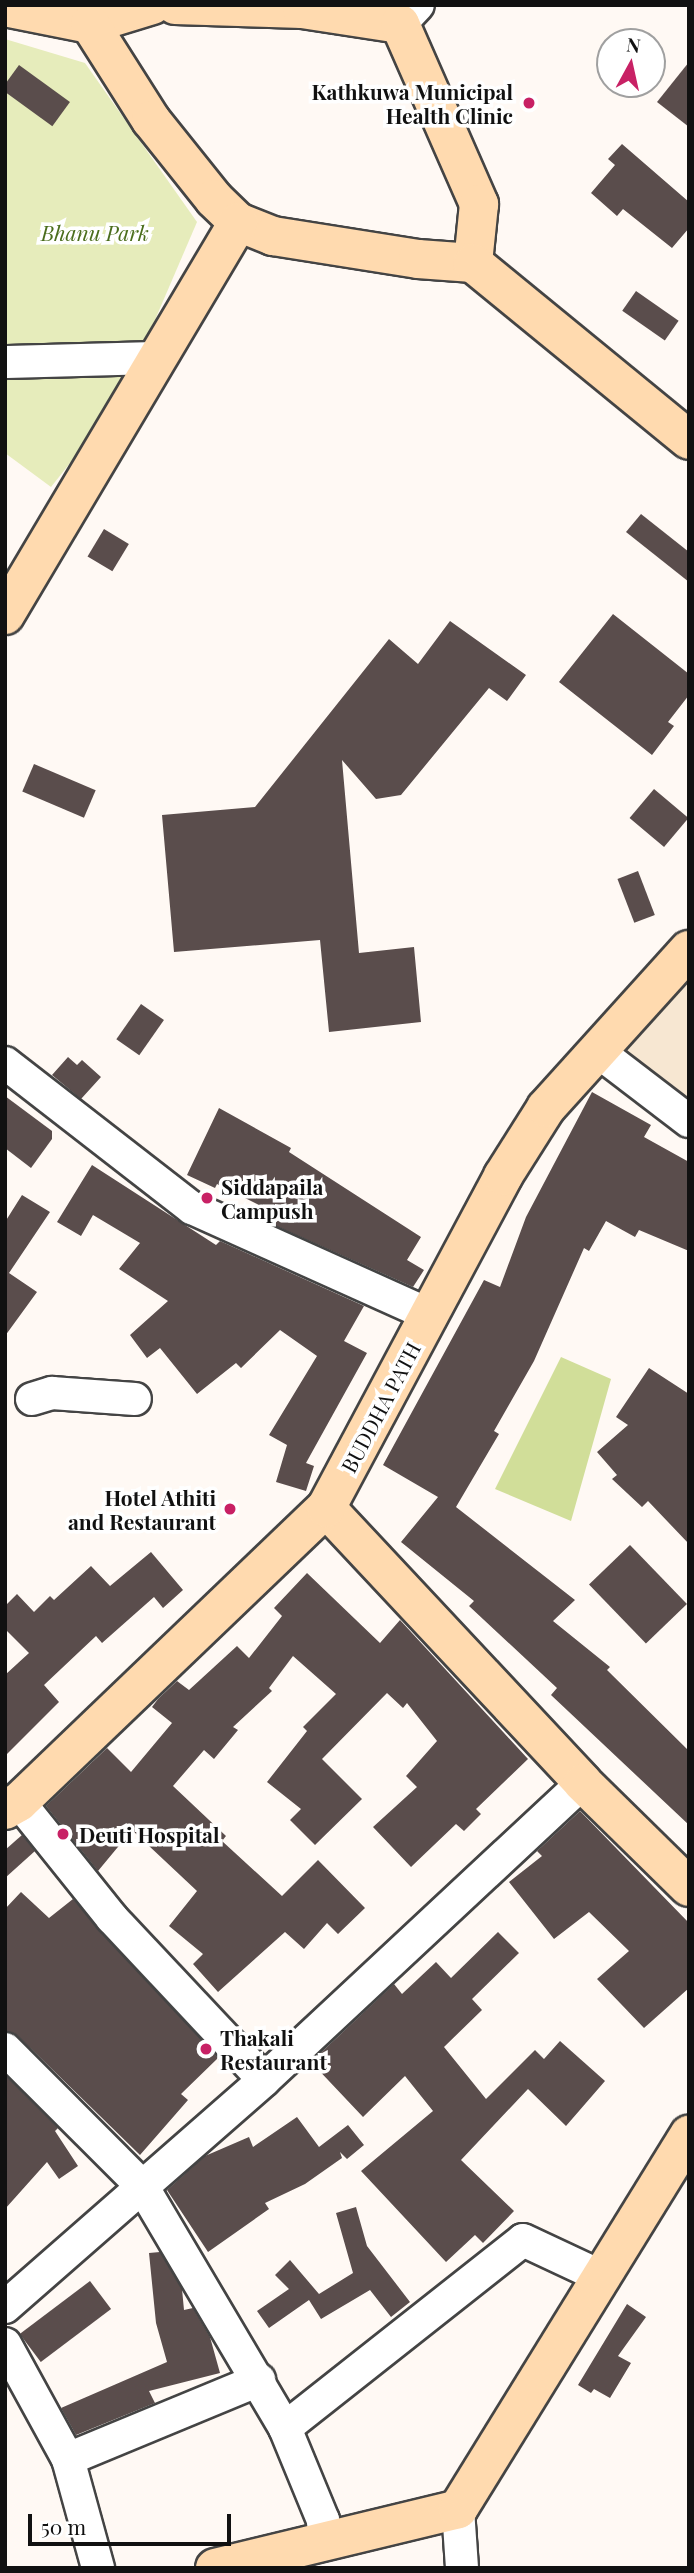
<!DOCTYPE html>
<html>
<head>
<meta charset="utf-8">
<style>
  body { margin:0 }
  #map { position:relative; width:694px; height:2573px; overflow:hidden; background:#fff9f4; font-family:"Playfair Display",serif }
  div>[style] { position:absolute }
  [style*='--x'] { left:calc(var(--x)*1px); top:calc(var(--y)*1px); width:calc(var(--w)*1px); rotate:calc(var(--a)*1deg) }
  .farmland>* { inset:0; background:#f7e7d2 }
  .green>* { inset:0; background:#e6ecbb }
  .forest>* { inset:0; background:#d1de99 }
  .building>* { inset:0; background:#5a4d4c; transform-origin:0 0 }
  .roads { filter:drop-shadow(2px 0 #444) drop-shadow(-2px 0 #444) drop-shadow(0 2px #444) drop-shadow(0 -2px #444) }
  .street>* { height:32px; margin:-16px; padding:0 16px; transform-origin:16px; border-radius:16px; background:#fff }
  .secondary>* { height:38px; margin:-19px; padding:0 19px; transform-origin:19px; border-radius:19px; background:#ffdaaf }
  .dots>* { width:19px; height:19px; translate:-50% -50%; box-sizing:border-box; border:4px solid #fff; border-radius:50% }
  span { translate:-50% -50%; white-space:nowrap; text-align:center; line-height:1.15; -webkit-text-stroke:7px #fff; paint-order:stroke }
  .poi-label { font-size:21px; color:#111; font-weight:700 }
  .right { translate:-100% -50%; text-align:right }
  .left { translate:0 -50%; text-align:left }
  .park-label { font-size:21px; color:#4a6d1c; font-style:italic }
  .street-label { font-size:21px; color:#111 }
  .frame { position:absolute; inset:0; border:7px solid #111; pointer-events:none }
  .north { position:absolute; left:596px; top:28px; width:70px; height:70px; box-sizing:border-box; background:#fff; border:2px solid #a0a0a0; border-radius:50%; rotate:8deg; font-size:19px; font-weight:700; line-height:28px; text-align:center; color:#111 }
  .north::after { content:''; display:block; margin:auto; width:24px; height:32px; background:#c82165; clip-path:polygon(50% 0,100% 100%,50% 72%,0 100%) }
  .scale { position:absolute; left:28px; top:2514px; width:203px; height:32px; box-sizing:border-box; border:4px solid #111; border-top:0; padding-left:9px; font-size:21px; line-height:24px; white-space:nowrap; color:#111; -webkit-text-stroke:5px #fff; paint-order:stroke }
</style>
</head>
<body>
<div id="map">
  <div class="farmland">
    <i style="clip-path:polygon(689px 974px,689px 1111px,614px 1053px)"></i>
  </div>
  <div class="green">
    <i style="clip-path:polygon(5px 39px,85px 63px,197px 222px,121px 399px,51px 487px,5px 453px)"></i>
  </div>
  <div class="forest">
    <i style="clip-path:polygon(561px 1357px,611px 1379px,571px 1521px,495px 1489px)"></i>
  </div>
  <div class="building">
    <i style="clip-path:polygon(689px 62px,689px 127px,657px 102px)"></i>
    <i style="left:19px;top:65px;width:63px;height:30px;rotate:36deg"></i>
    <i style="clip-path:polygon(622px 144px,689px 202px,689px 228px,672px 248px,623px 209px,617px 216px,591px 193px,615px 165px,608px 159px)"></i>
    <i style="left:636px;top:291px;width:52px;height:24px;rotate:35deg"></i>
    <i style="clip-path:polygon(641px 514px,689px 552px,689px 582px,626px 532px)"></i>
    <i style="left:104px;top:529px;width:29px;height:32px;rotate:31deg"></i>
    <i style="clip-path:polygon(613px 614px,689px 674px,689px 695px,668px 722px,674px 726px,652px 755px,559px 682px)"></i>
    <i style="clip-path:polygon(450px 621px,526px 675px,507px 701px,489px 688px,401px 795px,376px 799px,342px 760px,359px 953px,414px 947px,421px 1022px,329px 1032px,320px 940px,174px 952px,162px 815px,255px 807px,389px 639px,418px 664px)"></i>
    <i style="left:34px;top:764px;width:67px;height:30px;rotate:23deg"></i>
    <i style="left:654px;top:789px;width:45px;height:38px;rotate:40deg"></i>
    <i style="left:638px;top:871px;width:47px;height:22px;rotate:69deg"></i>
    <i style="left:141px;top:1004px;width:28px;height:43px;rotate:35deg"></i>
    <i style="clip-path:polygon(68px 1057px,77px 1065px,82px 1060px,101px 1077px,81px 1099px,52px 1075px)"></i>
    <i style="clip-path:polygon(592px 1092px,651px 1125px,644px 1137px,689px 1162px,689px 1251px,639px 1230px,635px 1237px,606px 1221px,589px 1251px,584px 1248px,534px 1361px,494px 1431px,499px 1434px,456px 1507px,575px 1600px,553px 1621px,610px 1667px,607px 1670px,689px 1751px,689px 1825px,551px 1695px,557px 1688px,469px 1606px,474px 1601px,401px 1542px,438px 1497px,383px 1465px,484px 1280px,500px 1287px,526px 1217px)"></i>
    <i style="clip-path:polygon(5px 1096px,52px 1131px,52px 1139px,31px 1168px,5px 1148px)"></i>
    <i style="clip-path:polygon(219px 1108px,291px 1148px,289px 1152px,421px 1237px,407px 1260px,424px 1270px,413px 1287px,274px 1225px,281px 1216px,217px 1184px,215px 1188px,187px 1175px)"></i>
    <i style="clip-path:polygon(92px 1165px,216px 1245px,220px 1241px,364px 1306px,344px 1341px,367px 1353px,306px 1463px,314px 1466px,306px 1491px,276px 1482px,287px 1445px,269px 1435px,317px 1356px,280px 1330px,241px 1368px,236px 1363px,197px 1394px,160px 1348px,147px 1358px,130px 1335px,168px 1301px,119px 1269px,140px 1243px,93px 1215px,81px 1236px,57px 1222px)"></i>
    <i style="clip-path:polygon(22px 1195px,50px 1212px,9px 1273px,37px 1292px,5px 1336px,5px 1222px)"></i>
    <i style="clip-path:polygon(649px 1368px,689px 1394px,689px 1544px,648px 1501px,642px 1507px,612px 1479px,617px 1475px,597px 1452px,628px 1425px,616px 1417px)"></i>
    <i style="left:630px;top:1545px;width:82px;height:57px;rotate:46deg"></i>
    <i style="clip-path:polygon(151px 1552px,183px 1590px,163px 1608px,154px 1597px,102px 1643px,96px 1636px,44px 1685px,59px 1702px,5px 1756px,5px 1675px,29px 1653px,5px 1629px,5px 1606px,17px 1594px,34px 1612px,50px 1596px,54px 1600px,91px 1566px,110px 1586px)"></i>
    <i style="clip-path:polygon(307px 1573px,380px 1643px,400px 1620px,528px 1759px,476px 1809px,481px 1814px,464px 1831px,456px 1824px,411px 1867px,373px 1827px,417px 1787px,406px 1776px,437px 1741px,407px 1703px,403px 1708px,387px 1693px,322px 1759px,362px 1799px,315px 1845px,290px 1820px,301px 1809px,267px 1782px,307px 1731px,303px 1727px,336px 1694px,293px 1656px,269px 1688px,272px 1691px,233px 1727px,238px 1730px,214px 1759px,204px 1750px,173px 1786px,226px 1836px,222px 1841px,282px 1896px,318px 1860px,365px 1908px,338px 1934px,327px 1923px,304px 1949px,285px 1932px,218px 1992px,193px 1964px,203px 1954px,169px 1926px,197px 1891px,132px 1830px,98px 1871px,46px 1806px,107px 1748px,131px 1772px,172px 1723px,152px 1707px,158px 1699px,177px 1681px,189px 1690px,237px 1646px,249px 1658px,282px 1616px,274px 1608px)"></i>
    <i style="clip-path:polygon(580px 1811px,689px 1923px,689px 1988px,644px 2028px,597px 1979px,629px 1951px,589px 1912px,554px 1939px,509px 1882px,542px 1856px,537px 1851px)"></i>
    <i style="clip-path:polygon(22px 1835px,35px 1851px,5px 1878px,5px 1850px)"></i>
    <i style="clip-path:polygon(21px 1892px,49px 1918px,73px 1899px,218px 2058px,181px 2094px,188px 2100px,140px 2155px,18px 2036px,5px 2031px,5px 1909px)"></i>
    <i style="clip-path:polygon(498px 1932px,519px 1953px,472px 1999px,482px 2010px,444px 2047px,486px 2099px,535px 2050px,544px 2059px,560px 2041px,605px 2081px,566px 2126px,528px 2089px,461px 2160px,514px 2211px,483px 2243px,475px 2235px,446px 2262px,361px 2171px,433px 2111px,405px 2076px,363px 2117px,311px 2062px,394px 1984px,402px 1994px,436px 1962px,451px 1978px)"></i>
    <i style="clip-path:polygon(5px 2075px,58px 2128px,55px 2131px,78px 2166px,59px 2179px,47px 2162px,5px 2209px)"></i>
    <i style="clip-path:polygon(297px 2117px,319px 2147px,348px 2125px,364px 2145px,347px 2159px,340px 2152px,342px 2158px,305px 2184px,265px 2203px,269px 2209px,208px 2252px,167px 2190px,205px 2156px,249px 2137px,253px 2147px)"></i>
    <i style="clip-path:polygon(356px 2207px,367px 2246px,410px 2302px,391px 2317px,370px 2290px,321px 2319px,309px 2300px,269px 2328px,257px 2311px,289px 2289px,275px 2275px,290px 2260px,319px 2294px,353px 2273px,336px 2213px)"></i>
    <i style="clip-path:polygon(160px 2252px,182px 2289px,184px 2310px,193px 2308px,210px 2337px,220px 2373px,149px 2391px,155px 2403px,76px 2435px,61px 2408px,167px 2362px,156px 2323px,149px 2253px)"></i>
    <i style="left:90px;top:2281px;width:35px;height:88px;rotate:53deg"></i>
    <i style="clip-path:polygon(627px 2304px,646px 2317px,618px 2356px,631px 2363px,610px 2398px,594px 2389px,591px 2393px,578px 2385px)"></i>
  </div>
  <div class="roads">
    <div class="street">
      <i style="--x:400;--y:24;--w:26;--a:-47"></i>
      <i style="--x:5;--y:362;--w:152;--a:-1.5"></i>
      <i style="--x:596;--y:1050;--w:117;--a:37.4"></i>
      <i style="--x:5;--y:1063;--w:237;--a:37.8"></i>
      <i style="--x:192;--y:1208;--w:261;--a:24.2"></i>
      <i style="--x:32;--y:1399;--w:21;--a:-17"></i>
      <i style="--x:52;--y:1393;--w:83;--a:4.1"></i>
      <i style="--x:19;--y:1802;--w:149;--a:51.3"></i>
      <i style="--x:112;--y:1918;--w:222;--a:46.8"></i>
      <i style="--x:5;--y:2049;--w:194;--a:45"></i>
      <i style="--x:142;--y:2186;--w:281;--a:59.4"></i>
      <i style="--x:285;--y:2428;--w:100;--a:67.6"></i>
      <i style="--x:323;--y:2520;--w:22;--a:87"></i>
      <i style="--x:5;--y:2307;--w:344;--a:-41.2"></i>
      <i style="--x:264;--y:2080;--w:436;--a:-43"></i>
      <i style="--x:5;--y:2344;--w:131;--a:61.3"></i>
      <i style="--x:68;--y:2459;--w:113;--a:74.6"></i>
      <i style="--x:285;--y:2428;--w:303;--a:-38.3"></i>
      <i style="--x:523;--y:2240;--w:89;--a:25.1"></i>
      <i style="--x:68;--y:2459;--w:207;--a:-22.5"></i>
      <i style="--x:458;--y:2509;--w:59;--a:86.1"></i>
    </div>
    <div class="secondary">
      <i style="--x:175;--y:5;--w:127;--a:1.8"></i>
      <i style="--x:302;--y:9;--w:99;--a:8.7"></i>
      <i style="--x:400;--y:24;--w:197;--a:66.3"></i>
      <i style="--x:479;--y:204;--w:59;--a:95.8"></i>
      <i style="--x:5;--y:7;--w:87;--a:11.3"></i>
      <i style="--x:90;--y:24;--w:65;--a:-17"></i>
      <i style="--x:90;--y:24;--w:114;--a:57.6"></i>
      <i style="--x:151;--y:120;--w:101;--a:51.4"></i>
      <i style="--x:214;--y:199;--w:33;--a:44"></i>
      <i style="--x:238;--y:222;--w:38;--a:22"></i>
      <i style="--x:273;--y:236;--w:147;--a:9"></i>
      <i style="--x:418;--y:259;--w:55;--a:4.2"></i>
      <i style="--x:473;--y:263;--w:279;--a:39.3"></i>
      <i style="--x:5;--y:615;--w:457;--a:-59.3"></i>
      <i style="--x:326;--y:1508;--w:376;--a:46.9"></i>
      <i style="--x:583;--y:1783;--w:148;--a:44.5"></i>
      <i style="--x:5;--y:1810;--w:16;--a:-30"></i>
      <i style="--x:19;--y:1802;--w:425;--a:-43.8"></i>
      <i style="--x:326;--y:1508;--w:376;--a:-61.9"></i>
      <i style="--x:503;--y:1176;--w:80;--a:-57.7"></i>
      <i style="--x:546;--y:1108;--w:213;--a:-47.9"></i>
      <i style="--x:215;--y:2568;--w:250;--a:-13.6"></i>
      <i style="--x:458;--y:2509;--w:440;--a:-58.3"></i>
    </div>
  </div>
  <div class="dots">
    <i style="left:529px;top:103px;background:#c82165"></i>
    <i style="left:207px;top:1198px;background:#c82165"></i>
    <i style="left:230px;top:1509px;background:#c82165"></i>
    <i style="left:63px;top:1834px;background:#c82165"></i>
    <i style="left:206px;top:2049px;background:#c82165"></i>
  </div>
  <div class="poi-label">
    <span class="right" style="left:513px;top:103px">Kathkuwa Municipal<br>Health Clinic</span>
    <span class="left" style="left:221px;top:1198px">Siddapaila<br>Campush</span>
    <span class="right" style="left:216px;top:1509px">Hotel Athiti<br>and Restaurant</span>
    <span class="left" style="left:79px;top:1834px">Deuti Hospital</span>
    <span class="left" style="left:220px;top:2049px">Thakali<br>Restaurant</span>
  </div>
  <div class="park-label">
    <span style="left:95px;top:232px">Bhanu Park</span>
  </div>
  <div class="street-label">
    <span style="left:380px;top:1407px;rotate:-62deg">BUDDHA PATH</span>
  </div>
  <div class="frame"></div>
  <div class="north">N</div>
  <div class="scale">50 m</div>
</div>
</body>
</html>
